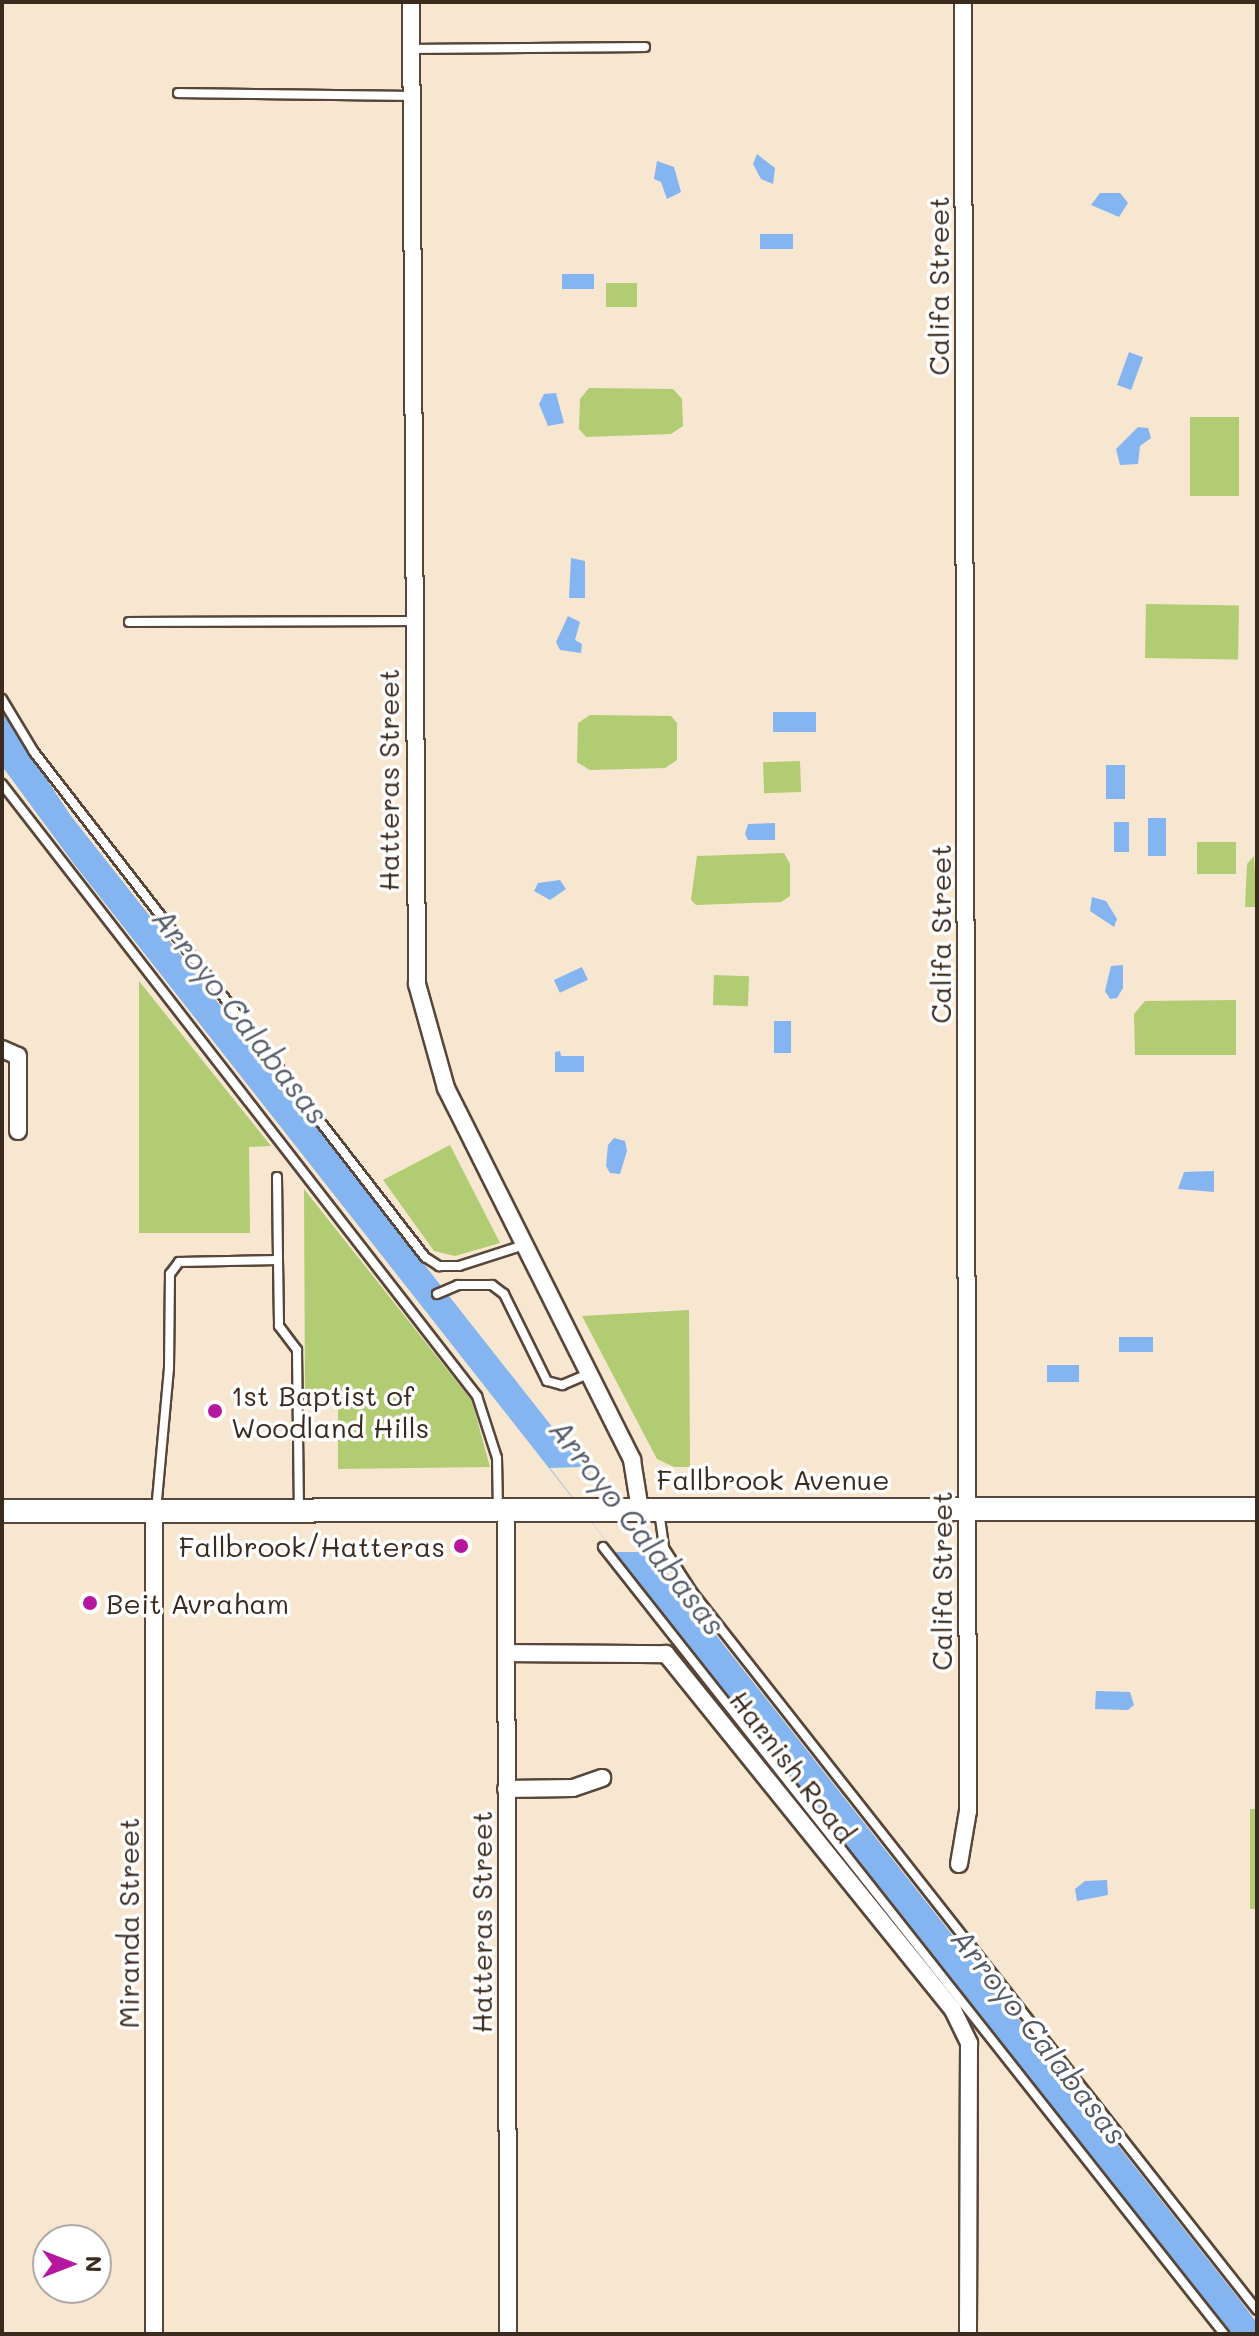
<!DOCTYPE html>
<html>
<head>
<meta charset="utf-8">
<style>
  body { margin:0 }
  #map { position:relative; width:1259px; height:2336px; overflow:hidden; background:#f7e6d0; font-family:Mali,sans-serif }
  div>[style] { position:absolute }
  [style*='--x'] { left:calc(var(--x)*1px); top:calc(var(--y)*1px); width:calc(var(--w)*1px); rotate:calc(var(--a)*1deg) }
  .green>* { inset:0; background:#b1cc72; transform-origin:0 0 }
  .water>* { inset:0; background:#84b5f0; transform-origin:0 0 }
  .pier>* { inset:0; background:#f7e6d0 }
  .roads { filter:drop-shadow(2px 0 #574639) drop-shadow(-2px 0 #574639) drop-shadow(0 2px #574639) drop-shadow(0 -2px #574639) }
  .lane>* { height:8px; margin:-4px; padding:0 4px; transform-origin:4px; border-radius:4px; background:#fff }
  .street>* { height:16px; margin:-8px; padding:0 8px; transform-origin:8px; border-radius:8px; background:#fff }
  .secondary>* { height:22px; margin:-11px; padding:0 11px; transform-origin:11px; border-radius:11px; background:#fff }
  .dots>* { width:22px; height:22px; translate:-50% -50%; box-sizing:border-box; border:4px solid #fff; border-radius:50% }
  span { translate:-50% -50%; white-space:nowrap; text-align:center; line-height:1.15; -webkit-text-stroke:7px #fff; paint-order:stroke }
  .street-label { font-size:28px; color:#3b2a1e }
  .poi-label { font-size:28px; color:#3b2a1e }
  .left { translate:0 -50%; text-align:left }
  .right { translate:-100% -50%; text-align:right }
  .water-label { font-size:30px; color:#555b68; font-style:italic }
  .frame { position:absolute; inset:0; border:4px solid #3b2a1e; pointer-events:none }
  .north { position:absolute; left:32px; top:2224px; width:80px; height:80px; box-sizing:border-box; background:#fff; border:2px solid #b1aaa5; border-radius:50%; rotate:90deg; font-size:22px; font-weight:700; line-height:32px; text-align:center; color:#3b2a1e }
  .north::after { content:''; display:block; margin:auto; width:28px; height:36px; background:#b5179e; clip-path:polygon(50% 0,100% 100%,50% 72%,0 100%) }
</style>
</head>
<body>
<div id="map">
  <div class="green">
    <i style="left:637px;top:283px;width:24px;height:31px;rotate:90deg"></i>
    <i style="clip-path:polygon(589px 388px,673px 389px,682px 399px,683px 426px,671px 434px,586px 437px,579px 429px,580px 399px)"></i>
    <i style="left:1190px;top:417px;width:49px;height:79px"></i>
    <i style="left:1146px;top:604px;width:93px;height:54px;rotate:1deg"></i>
    <i style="clip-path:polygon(590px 715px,671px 716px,677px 723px,677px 760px,665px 768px,590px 770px,577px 762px,578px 723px)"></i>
    <i style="left:800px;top:761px;width:31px;height:37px;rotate:88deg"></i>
    <i style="left:1236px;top:842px;width:32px;height:39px;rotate:90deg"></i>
    <i style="clip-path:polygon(784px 853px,790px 864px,790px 896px,781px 902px,696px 905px,691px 900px,697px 856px)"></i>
    <i style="clip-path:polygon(1254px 856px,1257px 907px,1245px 907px,1247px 864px)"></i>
    <i style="left:714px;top:975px;width:35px;height:30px;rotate:2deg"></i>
    <i style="clip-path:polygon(139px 981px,271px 1146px,249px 1147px,250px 1233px,139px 1233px)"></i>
    <i style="clip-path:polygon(1236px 1000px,1236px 1055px,1135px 1055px,1134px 1014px,1145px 1001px)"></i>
    <i style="clip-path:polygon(450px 1145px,500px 1243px,455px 1256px,434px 1251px,383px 1180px)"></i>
    <i style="clip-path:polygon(304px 1189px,472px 1401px,490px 1467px,338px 1469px,338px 1390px,305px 1390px)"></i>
    <i style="clip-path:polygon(689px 1310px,690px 1467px,674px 1467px,657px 1459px,582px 1316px)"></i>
    <i style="left:1250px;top:1809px;width:7px;height:100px"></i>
  </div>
  <div class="water">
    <i style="clip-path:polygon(757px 154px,775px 168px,773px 184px,761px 179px,753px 164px)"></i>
    <i style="clip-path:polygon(657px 161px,674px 167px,681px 192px,667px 199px,661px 182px,654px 179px)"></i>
    <i style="clip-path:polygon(1100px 193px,1120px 193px,1128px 203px,1119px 217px,1091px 205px)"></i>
    <i style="left:793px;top:234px;width:15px;height:33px;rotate:90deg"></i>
    <i style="left:594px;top:274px;width:15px;height:32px;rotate:90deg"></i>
    <i style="left:1129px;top:352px;width:15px;height:35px;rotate:20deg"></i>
    <i style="clip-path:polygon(556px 393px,564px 423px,548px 426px,539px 404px,544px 394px)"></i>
    <i style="clip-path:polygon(1138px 427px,1148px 428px,1151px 438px,1140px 446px,1138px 464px,1120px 465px,1116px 449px)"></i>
    <i style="clip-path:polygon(571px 558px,585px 561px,585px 598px,569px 598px)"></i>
    <i style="clip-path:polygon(568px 616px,580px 622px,575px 640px,582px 644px,581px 653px,560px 650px,556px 642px)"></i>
    <i style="clip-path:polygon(2px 712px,71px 816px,1239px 2299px,1257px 2323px,1257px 2334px,1230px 2334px,74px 864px,2px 766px)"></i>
    <i style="left:816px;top:712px;width:20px;height:43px;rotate:90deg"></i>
    <i style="left:1106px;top:765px;width:19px;height:34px"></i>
    <i style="left:1148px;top:818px;width:18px;height:38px"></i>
    <i style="left:1114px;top:822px;width:15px;height:30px"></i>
    <i style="clip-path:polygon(775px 823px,775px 840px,748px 840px,745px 834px,748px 824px)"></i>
    <i style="clip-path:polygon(560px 880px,566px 889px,550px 900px,534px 891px,538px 883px)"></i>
    <i style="clip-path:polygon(1092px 897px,1106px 901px,1117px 919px,1114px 927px,1090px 911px)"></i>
    <i style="clip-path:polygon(1123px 965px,1123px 988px,1117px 998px,1110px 999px,1105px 991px,1111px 966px)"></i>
    <i style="left:582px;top:967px;width:14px;height:31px;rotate:65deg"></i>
    <i style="left:774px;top:1021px;width:17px;height:32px"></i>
    <i style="clip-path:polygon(560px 1051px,561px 1056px,584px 1056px,584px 1072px,555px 1072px,555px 1052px)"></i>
    <i style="clip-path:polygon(614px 1138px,625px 1141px,627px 1151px,620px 1174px,610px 1173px,606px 1166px,608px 1145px)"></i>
    <i style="clip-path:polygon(1214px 1171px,1214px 1192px,1178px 1189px,1184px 1172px)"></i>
    <i style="left:1153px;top:1337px;width:15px;height:34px;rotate:90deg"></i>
    <i style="left:1047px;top:1365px;width:32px;height:17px"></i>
    <i style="clip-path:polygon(1096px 1691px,1130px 1692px,1134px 1705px,1128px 1710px,1095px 1709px)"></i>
    <i style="clip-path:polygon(1107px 1880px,1108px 1895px,1077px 1901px,1075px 1889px,1085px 1881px)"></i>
  </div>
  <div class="pier">
    <i style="clip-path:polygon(581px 1467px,650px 1552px,615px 1552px,550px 1468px)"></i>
  </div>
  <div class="roads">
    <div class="lane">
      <i style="--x:412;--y:49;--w:233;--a:-0.5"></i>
      <i style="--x:178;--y:93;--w:233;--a:0.7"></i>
      <i style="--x:129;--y:622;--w:285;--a:-0.2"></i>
      <i style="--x:2;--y:699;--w:62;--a:58.9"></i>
      <i style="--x:34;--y:752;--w:639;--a:52.25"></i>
      <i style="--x:425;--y:1257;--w:17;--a:33"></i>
      <i style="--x:439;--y:1266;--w:20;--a:0"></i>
      <i style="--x:459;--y:1266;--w:68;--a:-17.9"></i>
      <i style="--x:2;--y:784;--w:775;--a:52.18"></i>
      <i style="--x:477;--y:1396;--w:65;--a:72.1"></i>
      <i style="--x:497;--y:1458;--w:52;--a:88.9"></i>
      <i style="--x:277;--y:1177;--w:83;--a:89.3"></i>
      <i style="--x:437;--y:1294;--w:23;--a:-23"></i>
      <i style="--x:458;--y:1285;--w:34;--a:0"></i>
      <i style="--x:492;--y:1285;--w:15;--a:37"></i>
      <i style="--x:504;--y:1294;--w:97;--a:63.7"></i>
      <i style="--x:547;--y:1381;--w:16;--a:15"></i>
      <i style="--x:562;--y:1385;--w:28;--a:-23"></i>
      <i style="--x:156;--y:1511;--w:144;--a:-84.8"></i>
      <i style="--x:169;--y:1368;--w:94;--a:-89.4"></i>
      <i style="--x:170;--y:1274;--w:15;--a:-53"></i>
      <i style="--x:179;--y:1262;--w:99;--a:-1.2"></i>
      <i style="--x:278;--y:1260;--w:66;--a:89.1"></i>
      <i style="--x:279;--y:1326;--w:30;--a:53"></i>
      <i style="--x:297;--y:1350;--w:158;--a:89.3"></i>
      <i style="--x:659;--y:1511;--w:37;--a:82"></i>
      <i style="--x:664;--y:1548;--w:54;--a:57.2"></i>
      <i style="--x:693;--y:1593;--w:912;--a:51.81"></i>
      <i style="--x:603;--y:1547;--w:1003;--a:51.72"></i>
    </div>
    <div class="street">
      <i style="--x:411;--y:2;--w:982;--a:89.65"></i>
      <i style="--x:417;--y:984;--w:108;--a:74.4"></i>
      <i style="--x:446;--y:1088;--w:416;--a:63.4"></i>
      <i style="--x:632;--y:1460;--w:51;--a:80.9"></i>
      <i style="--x:2;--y:1049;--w:17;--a:24"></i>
      <i style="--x:18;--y:1056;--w:75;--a:90"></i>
      <i style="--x:506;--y:1511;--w:823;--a:89.86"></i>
      <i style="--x:154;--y:1512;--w:822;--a:90"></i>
      <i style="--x:506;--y:1653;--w:160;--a:0.4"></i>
      <i style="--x:666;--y:1654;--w:457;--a:51.1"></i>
      <i style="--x:953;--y:2010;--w:37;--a:64"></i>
      <i style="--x:969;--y:2043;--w:291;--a:90.2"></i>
      <i style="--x:506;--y:1789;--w:67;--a:-0.9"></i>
      <i style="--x:573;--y:1788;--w:31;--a:-19"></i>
      <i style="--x:959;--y:1864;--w:54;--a:-80.4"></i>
      <i style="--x:968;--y:1811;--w:1809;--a:-90.16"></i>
    </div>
    <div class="secondary">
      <i style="--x:2;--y:1511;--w:1255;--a:-0.09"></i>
    </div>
  </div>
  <div class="dots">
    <i style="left:215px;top:1411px;background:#b5179e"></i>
    <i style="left:461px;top:1546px;background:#b5179e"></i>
    <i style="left:90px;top:1603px;background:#b5179e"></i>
  </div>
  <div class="street-label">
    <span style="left:938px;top:286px;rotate:-90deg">Califa Street</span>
    <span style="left:388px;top:780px;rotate:-90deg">Hatteras Street</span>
    <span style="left:940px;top:934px;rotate:-90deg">Califa Street</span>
    <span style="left:773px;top:1479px">Fallbrook Avenue</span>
    <span style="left:941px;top:1581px;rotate:-90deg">Califa Street</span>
    <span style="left:793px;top:1766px;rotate:52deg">Harnish Road</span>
    <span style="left:481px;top:1922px;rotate:-90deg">Hatteras Street</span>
    <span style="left:128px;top:1923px;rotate:-90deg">Miranda Street</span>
  </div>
  <div class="poi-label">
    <span class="left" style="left:231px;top:1411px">1st Baptist of<br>Woodland Hills</span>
    <span class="right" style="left:445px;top:1546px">Fallbrook/Hatteras</span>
    <span class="left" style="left:106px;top:1603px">Beit Avraham</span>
  </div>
  <div class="water-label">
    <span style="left:241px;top:1016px;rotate:52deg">Arroyo Calabasas</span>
    <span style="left:638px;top:1527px;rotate:52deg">Arroyo Calabasas</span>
    <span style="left:1040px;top:2036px;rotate:52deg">Arroyo Calabasas</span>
  </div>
  <div class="frame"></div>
  <div class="north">N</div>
</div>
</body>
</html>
